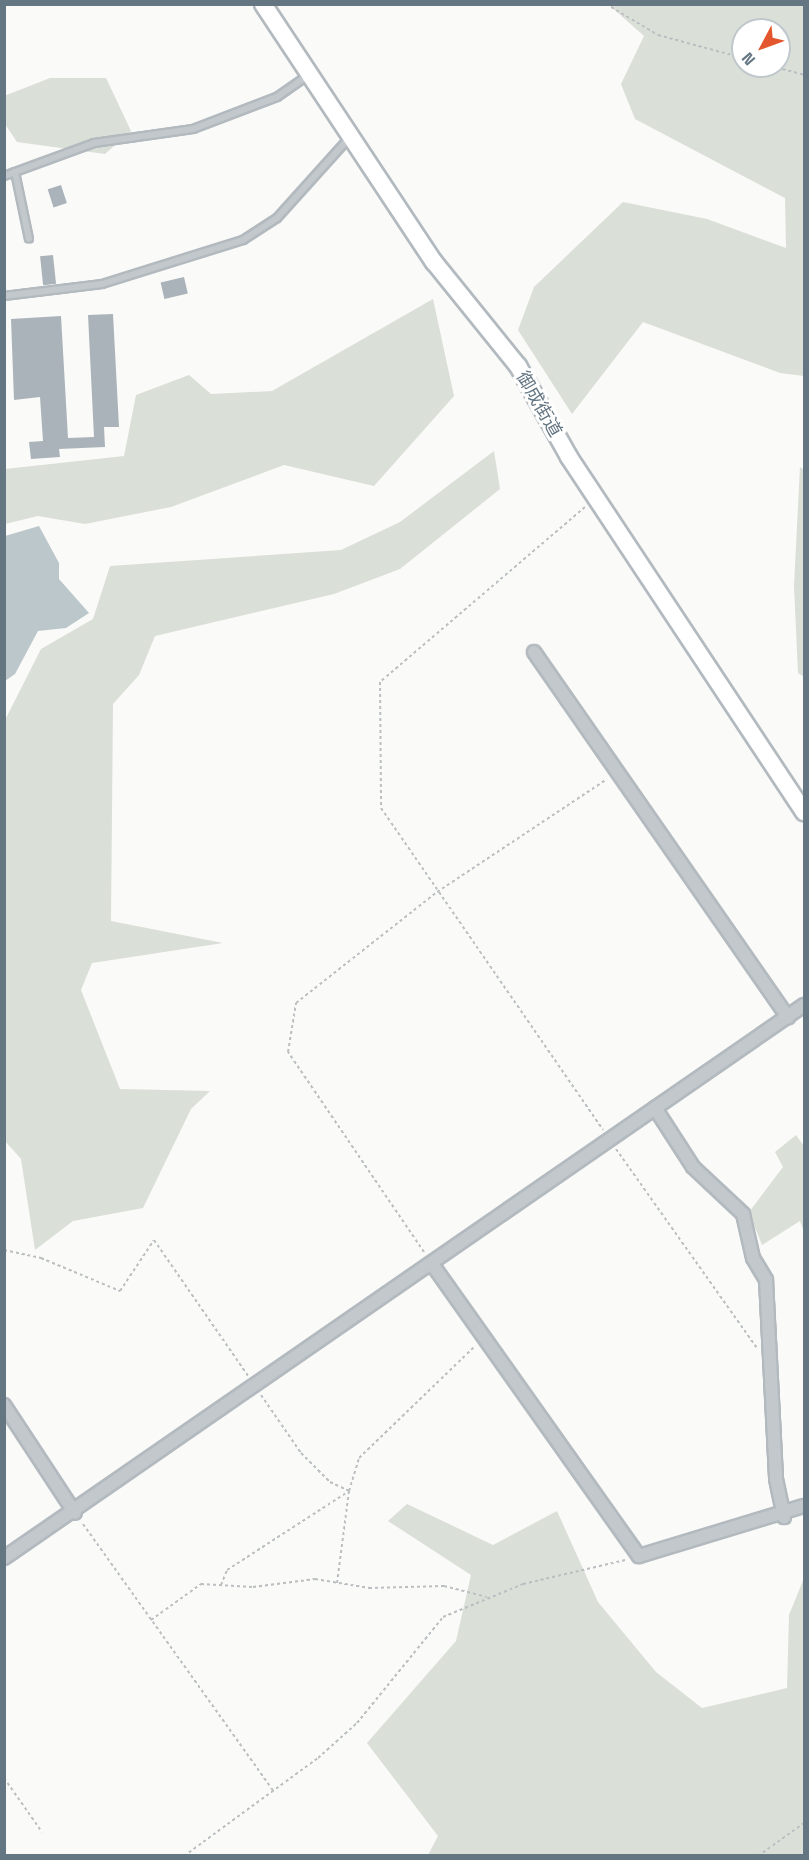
<!DOCTYPE html>
<html>
<head>
<meta charset="utf-8">
<style>
  body { margin:0 }
  #map { position:relative; width:809px; height:1860px; overflow:hidden; background:#fafaf8; font-family:"Space Grotesk","Noto Sans JP",sans-serif }
  div>[style] { position:absolute }
  [style*='--x'] { left:calc(var(--x)*1px); top:calc(var(--y)*1px); width:calc(var(--w)*1px); rotate:calc(var(--a)*1deg) }
  .green>* { inset:0; background:#dadfd7 }
  .water>* { inset:0; background:#bbc7cb }
  .building>* { inset:0; background:#aab3b9; transform-origin:0 0 }
  .path>* { height:2px; margin-top:-1px; transform-origin:0; background:repeating-linear-gradient(90deg,#bbbfc2 0 3px,transparent 0 6px) }
  .roads { filter:drop-shadow(2px 0 #b3babf) drop-shadow(-2px 0 #b3babf) drop-shadow(0 2px #b3babf) drop-shadow(0 -2px #b3babf) }
  .lane>* { height:6px; margin:-3px; padding:0 3px; transform-origin:3px; border-radius:3px; background:#c3c8cc }
  .street>* { height:12px; margin:-6px; padding:0 6px; transform-origin:6px; border-radius:6px; background:#c3c8cc }
  .secondary>* { height:16px; margin:-8px; padding:0 8px; transform-origin:8px; border-radius:8px; background:#fff }
  span { translate:-50% -50%; white-space:nowrap; text-align:center; line-height:1.15; -webkit-text-stroke:6px #fff; paint-order:stroke }
  .street-label { font-size:18px; color:#657683 }
  .frame { position:absolute; inset:0; border:6px solid #657683; pointer-events:none }
  .north { position:absolute; left:731px; top:18px; width:60px; height:60px; box-sizing:border-box; background:#fff; border:2px solid #c1c8cd; border-radius:50%; rotate:229deg; font-size:16px; font-weight:700; line-height:24px; text-align:center; color:#657683 }
  .north::after { content:''; display:block; margin:auto; width:21px; height:27px; background:#e4572e; clip-path:polygon(50% 0,100% 100%,50% 72%,0 100%) }
</style>
</head>
<body>
<div id="map">
  <div class="green">
    <i style="clip-path:polygon(evenodd,609px 5px,804px 5px,804px 376px,780px 373px,643px 322px,572px 414px,518px 330px,534px 287px,623px 202px,707px 219px,786px 248px,785px 198px,635px 119px,621px 84px,644px 36px,609px 5px,743px 30px,779px 30px,779px 66px,743px 66px,743px 30px)"></i>
    <i style="clip-path:polygon(50px 78px,106px 78px,131px 131px,105px 154px,17px 142px,5px 124px,4px 96px)"></i>
    <i style="clip-path:polygon(433px 299px,454px 396px,374px 486px,284px 465px,171px 507px,85px 524px,38px 516px,5px 524px,5px 469px,124px 456px,136px 395px,189px 375px,211px 394px,272px 391px)"></i>
    <i style="clip-path:polygon(494px 451px,500px 489px,400px 569px,334px 594px,155px 636px,139px 675px,113px 704px,111px 921px,223px 943px,92px 963px,81px 990px,120px 1089px,210px 1091px,191px 1109px,143px 1208px,73px 1221px,35px 1250px,21px 1159px,5px 1141px,4px 722px,41px 649px,93px 619px,110px 566px,341px 550px,400px 522px)"></i>
    <i style="clip-path:polygon(800px 467px,804px 470px,804px 677px,798px 673px,794px 586px)"></i>
    <i style="clip-path:polygon(796px 1135px,804px 1146px,804px 1232px,800px 1221px,762px 1245px,749px 1212px,783px 1167px,775px 1152px)"></i>
    <i style="clip-path:polygon(407px 1504px,493px 1545px,557px 1511px,598px 1602px,656px 1672px,702px 1708px,787px 1688px,789px 1615px,804px 1578px,804px 1855px,428px 1855px,438px 1836px,367px 1743px,456px 1641px,471px 1575px,388px 1521px)"></i>
  </div>
  <div class="water">
    <i style="clip-path:polygon(39px 526px,59px 563px,59px 579px,89px 613px,66px 628px,38px 631px,15px 674px,5px 681px,5px 536px)"></i>
  </div>
  <div class="building">
    <i style="left:61px;top:185px;width:19px;height:14px;rotate:72deg"></i>
    <i style="left:53px;top:255px;width:29px;height:13px;rotate:84deg"></i>
    <i style="left:184px;top:277px;width:17px;height:24px;rotate:77deg"></i>
    <i style="clip-path:polygon(113px 314px,119px 427px,104px 427px,105px 447px,59px 449px,60px 457px,31px 459px,29px 442px,43px 441px,40px 397px,14px 400px,11px 319px,61px 316px,68px 438px,94px 437px,88px 315px)"></i>
  </div>
  <div class="path">
    <i style="--x:606;--y:4;--w:61;--a:30.8"></i>
    <i style="--x:658;--y:35;--w:88;--a:15.1"></i>
    <i style="--x:771;--y:66;--w:34;--a:15"></i>
    <i style="--x:585;--y:507;--w:270;--a:139.5"></i>
    <i style="--x:380;--y:682;--w:126;--a:89.5"></i>
    <i style="--x:381;--y:808;--w:391;--a:55.4"></i>
    <i style="--x:616;--y:1149;--w:244;--a:54.7"></i>
    <i style="--x:4;--y:1250;--w:38;--a:12"></i>
    <i style="--x:41;--y:1258;--w:86;--a:22.7"></i>
    <i style="--x:120;--y:1291;--w:61;--a:-56.3"></i>
    <i style="--x:154;--y:1240;--w:165;--a:55.3"></i>
    <i style="--x:424;--y:1252;--w:242;--a:-124.2"></i>
    <i style="--x:288;--y:1052;--w:50;--a:-80.7"></i>
    <i style="--x:296;--y:1003;--w:179;--a:-38.2"></i>
    <i style="--x:437;--y:892;--w:204;--a:-33.6"></i>
    <i style="--x:261;--y:1395;--w:70;--a:55.4"></i>
    <i style="--x:301;--y:1453;--w:41;--a:45"></i>
    <i style="--x:330;--y:1482;--w:21;--a:25"></i>
    <i style="--x:83;--y:1524;--w:327;--a:54.5"></i>
    <i style="--x:337;--y:1583;--w:93;--a:-82.6"></i>
    <i style="--x:349;--y:1491;--w:34;--a:-73"></i>
    <i style="--x:359;--y:1458;--w:161;--a:-44"></i>
    <i style="--x:221;--y:1585;--w:16;--a:-68"></i>
    <i style="--x:227;--y:1570;--w:145;--a:-32.9"></i>
    <i style="--x:151;--y:1620;--w:62;--a:-35.8"></i>
    <i style="--x:201;--y:1584;--w:52;--a:3.3"></i>
    <i style="--x:253;--y:1587;--w:63;--a:-7.4"></i>
    <i style="--x:315;--y:1579;--w:55;--a:9.5"></i>
    <i style="--x:369;--y:1588;--w:75;--a:-1.5"></i>
    <i style="--x:444;--y:1586;--w:44;--a:14.3"></i>
    <i style="--x:4;--y:1778;--w:66;--a:54.9"></i>
    <i style="--x:184;--y:1856;--w:166;--a:-36.2"></i>
    <i style="--x:318;--y:1758;--w:52;--a:-41.9"></i>
    <i style="--x:357;--y:1723;--w:136;--a:-50.9"></i>
    <i style="--x:443;--y:1617;--w:87;--a:-22.4"></i>
    <i style="--x:523;--y:1584;--w:105;--a:-13.2"></i>
    <i style="--x:758;--y:1856;--w:57;--a:-35.7"></i>
  </div>
  <div class="roads">
    <div class="lane">
      <i style="--x:15;--y:172;--w:68;--a:78.2"></i>
      <i style="--x:4;--y:176;--w:96;--a:-20.1"></i>
      <i style="--x:94;--y:143;--w:100;--a:-8"></i>
      <i style="--x:193;--y:129;--w:90;--a:-20.9"></i>
      <i style="--x:277;--y:97;--w:38;--a:-35"></i>
      <i style="--x:4;--y:296;--w:99;--a:-7"></i>
      <i style="--x:102;--y:284;--w:148;--a:-17.3"></i>
      <i style="--x:243;--y:240;--w:40;--a:-32.9"></i>
      <i style="--x:277;--y:218;--w:108;--a:-48"></i>
    </div>
    <div class="street">
      <i style="--x:534;--y:652;--w:445;--a:55.2"></i>
      <i style="--x:655;--y:1108;--w:70;--a:57.2"></i>
      <i style="--x:693;--y:1167;--w:69;--a:43.2"></i>
      <i style="--x:743;--y:1214;--w:45;--a:77.2"></i>
      <i style="--x:753;--y:1258;--w:26;--a:59"></i>
      <i style="--x:766;--y:1280;--w:199;--a:87.1"></i>
      <i style="--x:776;--y:1479;--w:39;--a:78"></i>
      <i style="--x:432;--y:1264;--w:358;--a:54.7"></i>
      <i style="--x:639;--y:1556;--w:172;--a:-16.9"></i>
      <i style="--x:4;--y:1405;--w:129;--a:56.7"></i>
      <i style="--x:4;--y:1558;--w:973;--a:-34.65"></i>
    </div>
    <div class="secondary">
      <i style="--x:263;--y:4;--w:310;--a:56.5"></i>
      <i style="--x:434;--y:262;--w:134;--a:51.1"></i>
      <i style="--x:518;--y:366;--w:104;--a:60.7"></i>
      <i style="--x:569;--y:457;--w:426;--a:56.5"></i>
    </div>
  </div>
  <div class="street-label">
    <span style="left:539px;top:404px;rotate:60deg">御成街道</span>
  </div>
  <div class="frame"></div>
  <div class="north">N</div>
</div>
</body>
</html>
